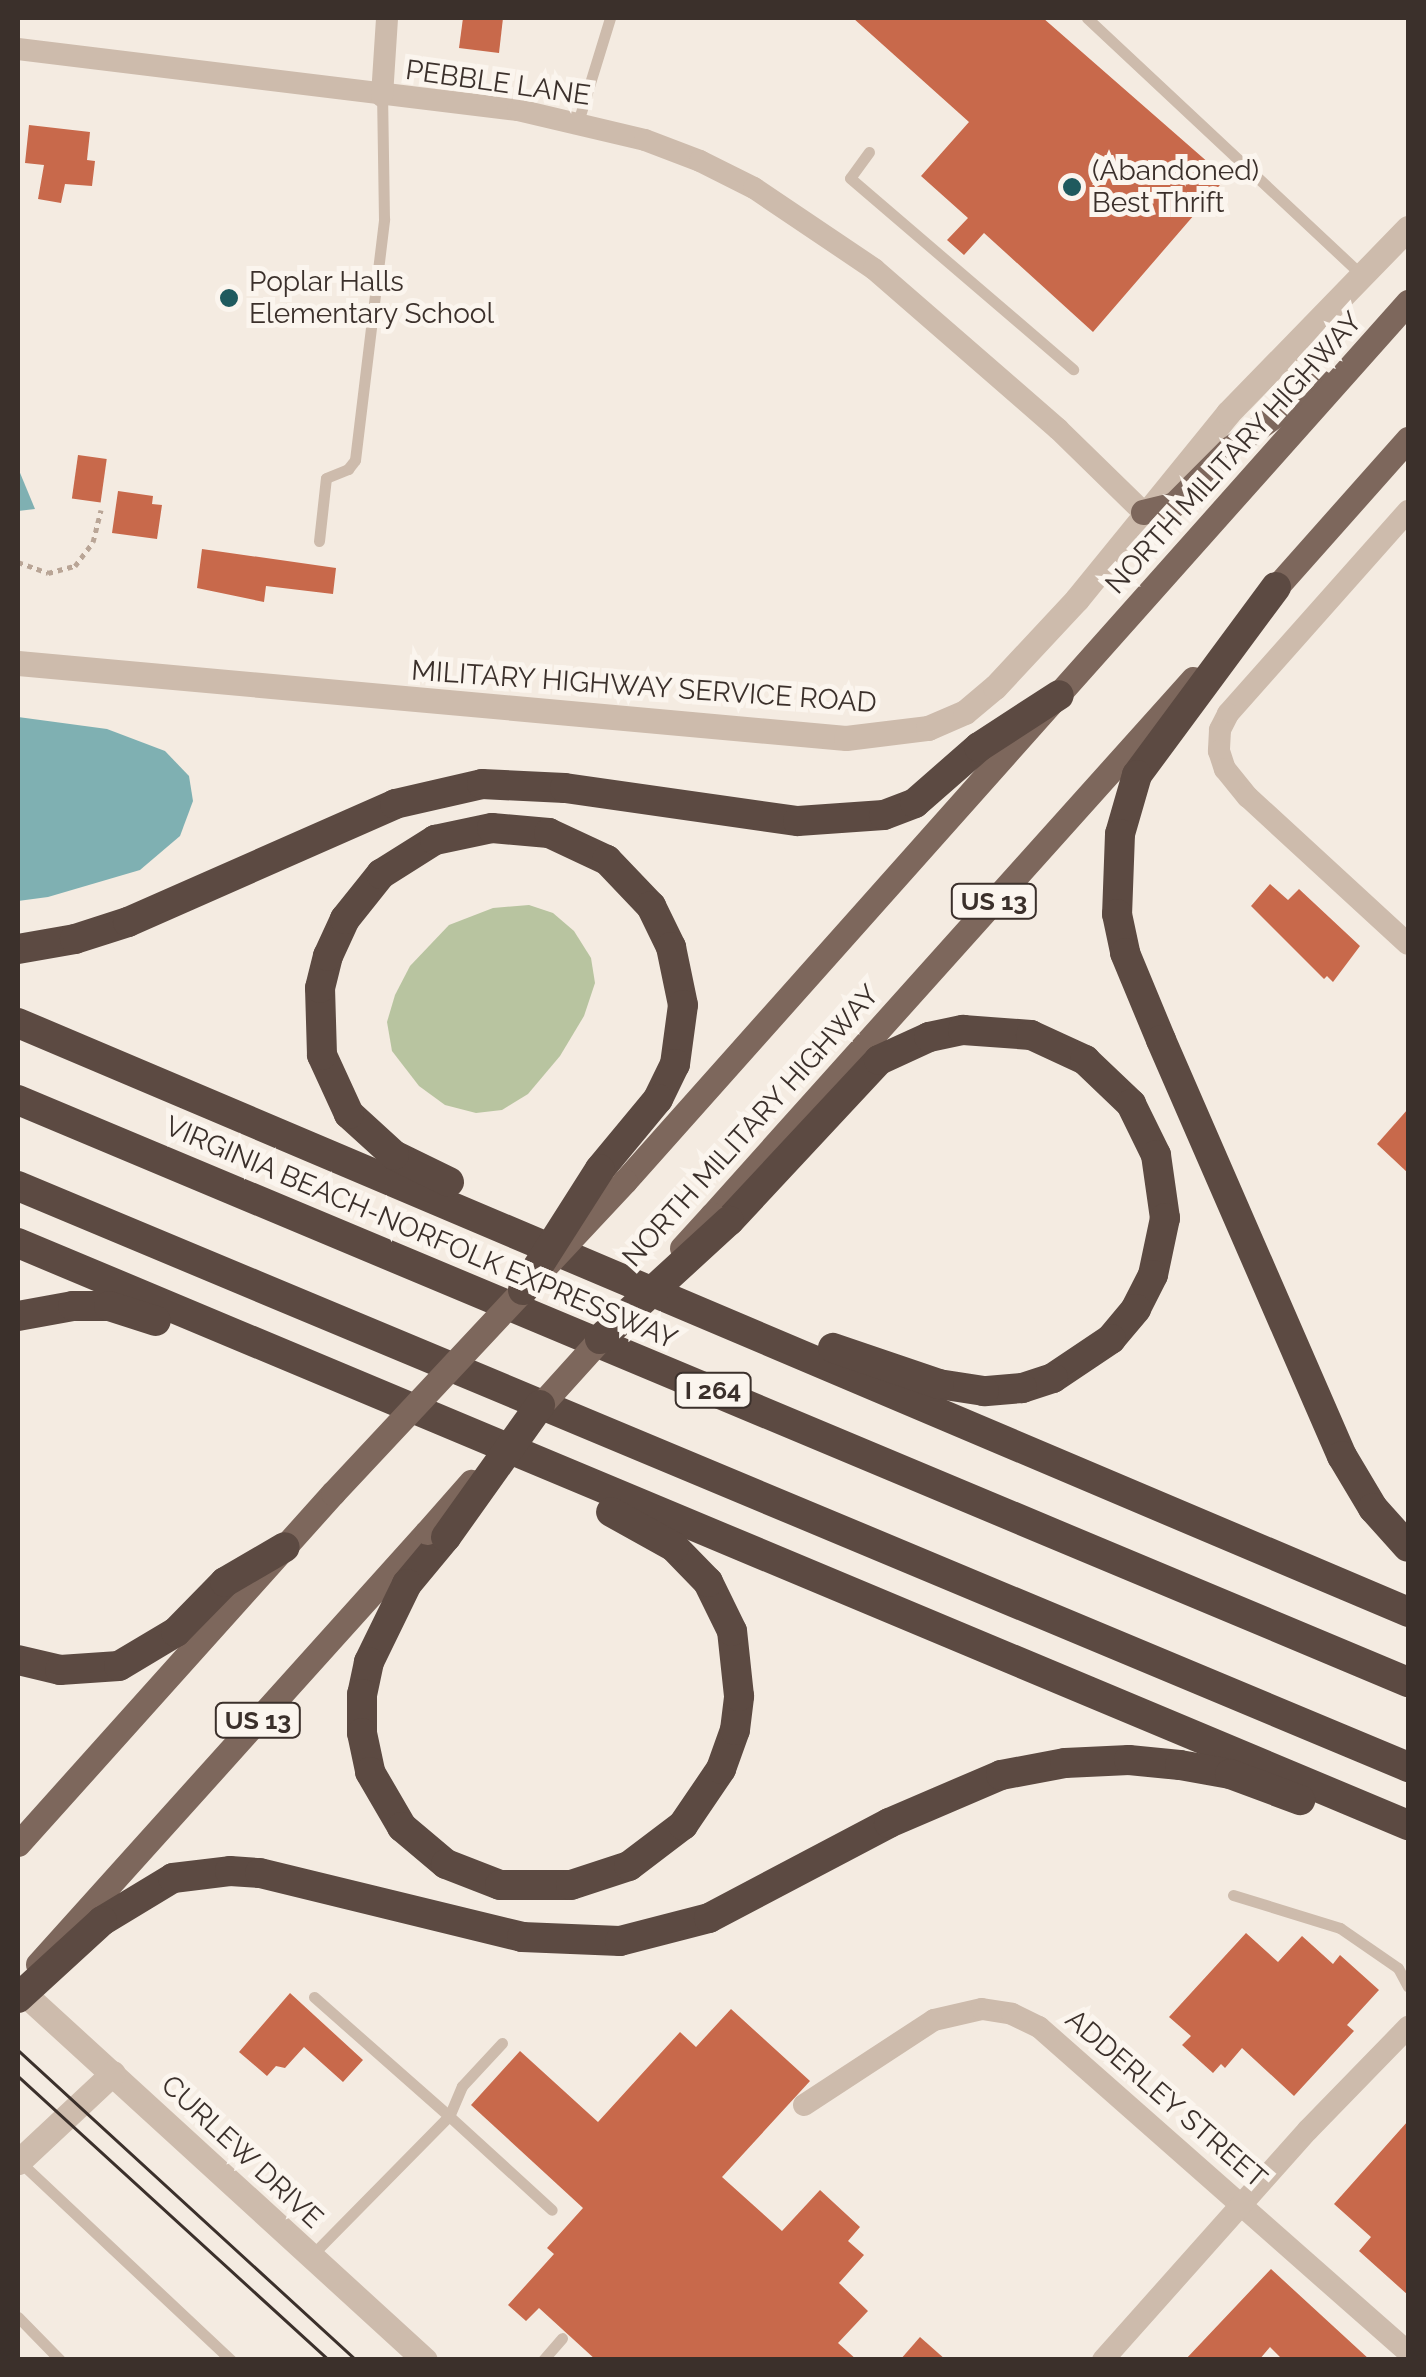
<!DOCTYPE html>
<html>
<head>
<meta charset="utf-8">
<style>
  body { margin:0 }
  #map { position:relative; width:1426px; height:2377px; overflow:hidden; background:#f4ebe1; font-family:Raleway,sans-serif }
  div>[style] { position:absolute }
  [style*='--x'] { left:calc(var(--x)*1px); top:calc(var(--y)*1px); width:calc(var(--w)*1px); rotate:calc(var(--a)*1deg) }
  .green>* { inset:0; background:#b8c4a0 }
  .water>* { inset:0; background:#7fb0b2 }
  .building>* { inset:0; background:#c8694b; transform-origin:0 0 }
  .path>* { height:5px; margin-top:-2.5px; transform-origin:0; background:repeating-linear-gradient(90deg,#b9a596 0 5px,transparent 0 10px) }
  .service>* { height:11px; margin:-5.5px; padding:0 5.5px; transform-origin:5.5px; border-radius:5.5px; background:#cdbbac }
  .minor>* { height:22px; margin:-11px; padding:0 11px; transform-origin:11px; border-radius:11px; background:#cdbbac }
  .tertiary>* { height:25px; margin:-12.5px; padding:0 12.5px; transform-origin:12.5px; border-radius:12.5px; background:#cdbbac }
  .primary>* { height:25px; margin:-12.5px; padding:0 12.5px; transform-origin:12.5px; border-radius:12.5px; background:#7d675c }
  .motorway>* { height:30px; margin:-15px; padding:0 15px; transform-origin:15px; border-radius:15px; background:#5c4a42 }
  .tram>* { height:2.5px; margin:-1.25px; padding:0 1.25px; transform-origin:1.25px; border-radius:1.25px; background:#3b302b }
  .primary-bridge>* { height:25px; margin:-12.5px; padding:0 12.5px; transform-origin:12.5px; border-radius:12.5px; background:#7d675c }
  .motorway-bridge>* { height:30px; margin:-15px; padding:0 15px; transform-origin:15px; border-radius:15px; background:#5c4a42 }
  .dots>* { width:28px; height:28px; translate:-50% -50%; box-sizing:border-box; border:5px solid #fbf5ee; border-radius:50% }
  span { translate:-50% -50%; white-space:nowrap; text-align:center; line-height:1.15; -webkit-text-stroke:10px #fbf5ee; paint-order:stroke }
  .shield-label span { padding:2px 8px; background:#fbf5ee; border:2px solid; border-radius:8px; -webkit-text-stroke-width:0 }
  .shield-label { font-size:25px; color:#3b302b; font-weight:700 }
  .street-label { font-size:28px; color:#3b302b }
  .poi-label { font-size:28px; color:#3b302b }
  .left { translate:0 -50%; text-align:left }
  .frame { position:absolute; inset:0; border:20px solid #3b302b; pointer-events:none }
</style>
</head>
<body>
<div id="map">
  <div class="green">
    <i style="clip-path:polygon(529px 905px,553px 913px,574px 931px,591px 958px,595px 983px,584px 1016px,560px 1056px,528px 1094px,502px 1110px,476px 1113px,445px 1105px,419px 1086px,392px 1051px,387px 1022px,395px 995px,410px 966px,449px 925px,493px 908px)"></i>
  </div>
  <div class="water">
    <i style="clip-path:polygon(18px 468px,35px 509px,18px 511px)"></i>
    <i style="clip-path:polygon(18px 717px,107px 729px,165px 751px,189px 776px,193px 801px,180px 836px,140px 870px,48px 897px,18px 901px)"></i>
  </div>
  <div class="building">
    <i style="clip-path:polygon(463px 18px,503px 18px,499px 53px,459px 48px)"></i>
    <i style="clip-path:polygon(853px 18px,1043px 18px,1226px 178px,1093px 332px,984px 233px,964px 255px,947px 240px,968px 218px,921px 176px,969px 122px)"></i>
    <i style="clip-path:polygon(29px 125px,90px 132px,87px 160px,95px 161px,92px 186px,65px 184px,61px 203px,38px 199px,44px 165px,25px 163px)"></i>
    <i style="left:78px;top:455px;width:29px;height:44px;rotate:8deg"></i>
    <i style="clip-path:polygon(118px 491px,153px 496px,152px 504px,162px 505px,157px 539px,112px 533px)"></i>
    <i style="clip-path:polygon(202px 549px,336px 568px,333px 594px,266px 586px,264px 602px,197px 588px)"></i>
    <i style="clip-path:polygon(1270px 884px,1288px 900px,1299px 889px,1360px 946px,1333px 982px,1327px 976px,1324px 979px,1251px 906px)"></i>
    <i style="clip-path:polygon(1408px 1109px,1408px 1173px,1377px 1144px)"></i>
    <i style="clip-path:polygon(1246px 1933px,1278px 1962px,1302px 1936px,1333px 1964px,1340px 1955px,1379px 1990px,1347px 2025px,1354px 2031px,1294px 2096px,1242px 2048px,1225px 2068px,1221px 2064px,1213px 2073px,1182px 2045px,1191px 2036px,1169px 2017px)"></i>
    <i style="clip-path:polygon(290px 1993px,363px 2060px,343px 2082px,304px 2047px,285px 2068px,276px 2066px,267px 2076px,239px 2052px)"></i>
    <i style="clip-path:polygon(731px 2009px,810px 2081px,722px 2177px,782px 2231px,820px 2190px,860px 2227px,848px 2241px,864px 2255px,839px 2283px,868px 2311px,838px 2343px,857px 2360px,596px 2360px,539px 2308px,526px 2321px,508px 2305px,554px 2254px,547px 2248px,583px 2208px,471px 2105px,520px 2051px,598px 2122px,680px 2032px,696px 2047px)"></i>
    <i style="clip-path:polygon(1408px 2121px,1408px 2295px,1359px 2251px,1371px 2237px,1334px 2204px)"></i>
    <i style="clip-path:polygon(1271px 2269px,1370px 2360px,1283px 2360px,1270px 2347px,1259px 2360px,1185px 2360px)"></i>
    <i style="clip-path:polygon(920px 2337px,946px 2360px,900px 2360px)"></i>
  </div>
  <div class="path">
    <i style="--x:18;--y:562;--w:32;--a:20"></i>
    <i style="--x:48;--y:573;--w:28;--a:-15"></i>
    <i style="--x:75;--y:566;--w:30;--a:-53"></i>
    <i style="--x:93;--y:542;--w:33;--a:-76"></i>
  </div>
  <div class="service">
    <i style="--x:1087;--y:18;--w:379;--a:43.1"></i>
    <i style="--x:578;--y:122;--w:109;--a:-72.9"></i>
    <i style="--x:869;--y:152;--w:32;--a:126"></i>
    <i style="--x:850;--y:178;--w:294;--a:40.6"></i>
    <i style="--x:319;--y:541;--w:63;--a:-83.7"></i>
    <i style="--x:326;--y:478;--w:24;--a:-22"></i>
    <i style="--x:348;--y:469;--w:11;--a:-52"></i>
    <i style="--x:355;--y:460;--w:243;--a:-83.1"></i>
    <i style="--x:384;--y:219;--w:123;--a:-90.9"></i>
    <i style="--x:1233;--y:1895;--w:112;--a:17.1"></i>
    <i style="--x:1340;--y:1928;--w:70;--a:34.6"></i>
    <i style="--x:1398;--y:1968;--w:21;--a:62"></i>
    <i style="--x:502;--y:2043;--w:59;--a:132.9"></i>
    <i style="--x:462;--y:2086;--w:33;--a:113"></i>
    <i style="--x:449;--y:2116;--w:139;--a:42.4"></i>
    <i style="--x:19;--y:2161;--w:291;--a:43.2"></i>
    <i style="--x:311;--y:2256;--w:197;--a:-45.4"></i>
    <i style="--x:449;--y:2116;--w:180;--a:-138.6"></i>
    <i style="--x:18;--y:2317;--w:60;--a:45.7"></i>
    <i style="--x:543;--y:2360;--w:29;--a:-49"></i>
  </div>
  <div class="minor">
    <i style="--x:18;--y:49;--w:504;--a:6.96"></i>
    <i style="--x:518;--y:110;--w:130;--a:13.3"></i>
    <i style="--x:645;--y:140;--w:59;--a:20.9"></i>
    <i style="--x:700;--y:161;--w:60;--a:26.6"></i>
    <i style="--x:754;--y:188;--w:145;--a:34"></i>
    <i style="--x:874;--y:269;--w:244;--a:41"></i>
    <i style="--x:1058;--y:429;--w:119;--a:44.3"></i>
    <i style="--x:382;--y:96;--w:78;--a:-86.3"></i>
    <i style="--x:1408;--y:511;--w:271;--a:131.6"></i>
    <i style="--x:1228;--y:714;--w:18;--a:117"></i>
    <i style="--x:1220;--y:730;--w:21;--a:93"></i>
    <i style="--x:1219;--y:751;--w:19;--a:72"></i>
    <i style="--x:1225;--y:769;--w:36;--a:51"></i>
    <i style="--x:1248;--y:797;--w:217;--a:42.6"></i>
    <i style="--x:804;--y:2105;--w:155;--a:-33.2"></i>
    <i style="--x:934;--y:2020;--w:49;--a:-12.9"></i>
    <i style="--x:982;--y:2009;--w:30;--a:9"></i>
    <i style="--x:1012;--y:2014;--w:30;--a:26"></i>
    <i style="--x:1039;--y:2027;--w:492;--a:41.4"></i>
    <i style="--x:1103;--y:2360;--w:308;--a:-48.3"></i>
    <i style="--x:1308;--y:2130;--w:144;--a:-45.8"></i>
  </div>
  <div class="tertiary">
    <i style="--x:18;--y:663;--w:831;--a:5.18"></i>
    <i style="--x:846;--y:738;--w:83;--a:-7"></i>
    <i style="--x:928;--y:728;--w:40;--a:-23.4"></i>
    <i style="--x:965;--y:712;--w:39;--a:-40"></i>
    <i style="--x:995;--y:687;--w:120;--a:-47"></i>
    <i style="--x:1077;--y:599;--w:240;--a:-50.9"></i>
    <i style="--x:1228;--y:413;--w:258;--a:-45.8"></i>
    <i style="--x:18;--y:1988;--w:551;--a:42.43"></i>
    <i style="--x:18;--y:2162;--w:130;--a:-43.1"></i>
  </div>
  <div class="primary">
    <i style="--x:1143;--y:512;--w:32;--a:-14"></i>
    <i style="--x:1174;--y:504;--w:79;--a:-45"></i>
    <i style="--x:1230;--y:448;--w:112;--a:-36"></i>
    <i style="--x:1264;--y:601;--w:217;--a:-48.4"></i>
    <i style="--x:625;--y:1181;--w:1177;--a:-48.31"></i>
    <i style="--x:712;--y:1215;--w:720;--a:-48.1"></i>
    <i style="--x:18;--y:1844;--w:472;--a:-48.1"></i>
    <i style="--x:38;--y:1964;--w:581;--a:-48"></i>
  </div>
  <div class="motorway">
    <i style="--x:1276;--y:587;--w:234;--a:126.5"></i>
    <i style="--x:1137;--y:775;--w:61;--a:106.1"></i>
    <i style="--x:1120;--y:834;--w:80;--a:92.1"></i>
    <i style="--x:1117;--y:914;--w:40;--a:78"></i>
    <i style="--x:1125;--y:953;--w:94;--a:67.5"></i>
    <i style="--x:1161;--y:1040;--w:454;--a:66.5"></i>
    <i style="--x:1342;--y:1456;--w:61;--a:59.2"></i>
    <i style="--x:1373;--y:1508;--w:52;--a:48.1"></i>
    <i style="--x:18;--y:949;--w:58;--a:-10"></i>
    <i style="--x:75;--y:939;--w:56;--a:-17.8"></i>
    <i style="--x:128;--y:922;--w:292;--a:-23.8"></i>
    <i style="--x:395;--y:804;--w:89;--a:-12.9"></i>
    <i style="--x:482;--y:784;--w:83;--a:2.8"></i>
    <i style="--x:565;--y:788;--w:235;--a:8.1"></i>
    <i style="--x:798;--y:821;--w:86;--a:-4"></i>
    <i style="--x:884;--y:815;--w:33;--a:-21"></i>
    <i style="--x:915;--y:803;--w:85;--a:-41.2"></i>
    <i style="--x:979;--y:747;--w:95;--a:-33"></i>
    <i style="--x:18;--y:1023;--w:1510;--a:22.96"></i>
    <i style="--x:18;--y:1100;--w:1507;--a:22.72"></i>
    <i style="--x:449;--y:1182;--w:61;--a:-153.9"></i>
    <i style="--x:394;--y:1155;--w:61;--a:-137.7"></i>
    <i style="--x:349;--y:1114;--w:65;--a:-114.6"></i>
    <i style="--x:322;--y:1055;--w:67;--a:-91.7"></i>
    <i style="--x:320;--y:988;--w:33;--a:-76"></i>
    <i style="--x:328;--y:956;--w:41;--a:-65.3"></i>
    <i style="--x:345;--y:919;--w:58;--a:-51.3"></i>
    <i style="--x:381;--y:874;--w:64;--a:-32.2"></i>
    <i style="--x:435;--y:840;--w:58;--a:-11.9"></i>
    <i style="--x:492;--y:828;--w:57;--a:5"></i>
    <i style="--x:549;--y:833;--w:64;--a:25"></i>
    <i style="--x:607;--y:860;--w:64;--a:46.3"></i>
    <i style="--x:651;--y:906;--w:46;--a:64"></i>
    <i style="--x:671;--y:947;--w:59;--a:78.3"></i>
    <i style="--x:683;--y:1005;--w:60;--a:97.7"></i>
    <i style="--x:675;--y:1064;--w:39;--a:116"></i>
    <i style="--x:658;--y:1099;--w:91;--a:129.6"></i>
    <i style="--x:18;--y:1186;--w:1507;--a:22.68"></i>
    <i style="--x:729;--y:1221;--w:220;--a:-47"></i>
    <i style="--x:879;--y:1060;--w:55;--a:-24.7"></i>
    <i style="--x:929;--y:1037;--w:35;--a:-12"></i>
    <i style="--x:963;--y:1030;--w:68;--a:4.2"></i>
    <i style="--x:1031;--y:1035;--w:60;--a:24.8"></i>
    <i style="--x:1085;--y:1060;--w:64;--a:43.7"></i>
    <i style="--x:1131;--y:1104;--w:57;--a:63.9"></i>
    <i style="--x:1156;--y:1155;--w:64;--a:81.9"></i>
    <i style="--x:1165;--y:1218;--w:58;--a:101.9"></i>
    <i style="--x:1153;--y:1275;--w:38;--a:117"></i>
    <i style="--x:1136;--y:1309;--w:39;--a:130"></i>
    <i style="--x:1111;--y:1339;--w:70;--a:146.1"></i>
    <i style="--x:1053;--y:1378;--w:33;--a:162"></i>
    <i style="--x:1022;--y:1388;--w:38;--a:175"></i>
    <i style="--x:984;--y:1391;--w:46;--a:-171.2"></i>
    <i style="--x:939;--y:1384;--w:112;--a:-161.2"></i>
    <i style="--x:18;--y:1243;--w:1507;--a:22.72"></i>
    <i style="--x:18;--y:1316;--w:56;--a:-10.3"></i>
    <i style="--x:73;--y:1306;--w:36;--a:0"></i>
    <i style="--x:109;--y:1306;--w:49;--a:17.7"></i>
    <i style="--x:446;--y:1537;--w:61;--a:129.7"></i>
    <i style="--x:407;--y:1584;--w:87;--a:116"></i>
    <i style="--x:369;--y:1662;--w:33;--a:102"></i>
    <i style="--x:362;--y:1694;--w:39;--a:90"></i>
    <i style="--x:362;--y:1733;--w:40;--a:78"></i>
    <i style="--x:370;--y:1772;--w:64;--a:59.8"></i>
    <i style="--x:402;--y:1827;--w:57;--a:40.1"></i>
    <i style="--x:446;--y:1864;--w:58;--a:21.3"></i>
    <i style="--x:500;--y:1885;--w:71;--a:0"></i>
    <i style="--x:571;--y:1885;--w:61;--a:-18.1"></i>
    <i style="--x:629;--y:1866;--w:68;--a:-37.2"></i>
    <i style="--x:683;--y:1825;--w:68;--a:-55.8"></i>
    <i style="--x:721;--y:1769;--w:41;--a:-70.3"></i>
    <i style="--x:735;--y:1730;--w:34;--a:-83"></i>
    <i style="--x:739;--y:1696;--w:65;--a:-96.1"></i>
    <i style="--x:732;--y:1631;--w:55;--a:-116.1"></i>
    <i style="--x:708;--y:1582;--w:49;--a:-134.2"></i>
    <i style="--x:674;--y:1547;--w:72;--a:-150.9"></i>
    <i style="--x:18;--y:1660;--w:43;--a:13.4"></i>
    <i style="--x:60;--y:1670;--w:59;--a:-3.9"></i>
    <i style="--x:119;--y:1666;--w:66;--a:-30.8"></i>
    <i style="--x:176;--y:1632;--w:70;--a:-45.6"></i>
    <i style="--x:225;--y:1582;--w:69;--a:-30.3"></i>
    <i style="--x:102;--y:1921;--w:83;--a:-31.2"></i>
    <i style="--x:173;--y:1878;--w:57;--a:-7"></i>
    <i style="--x:230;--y:1871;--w:30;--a:4"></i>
    <i style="--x:260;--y:1873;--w:270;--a:13.7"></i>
    <i style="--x:522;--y:1937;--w:98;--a:2.3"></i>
    <i style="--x:620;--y:1941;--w:92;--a:-14.5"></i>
    <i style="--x:709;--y:1918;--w:204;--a:-27.8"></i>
    <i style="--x:889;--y:1823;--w:122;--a:-23.2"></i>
    <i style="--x:1001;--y:1775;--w:65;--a:-10.6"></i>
    <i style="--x:1065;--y:1763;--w:64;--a:-2.7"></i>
    <i style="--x:1129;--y:1760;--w:51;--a:5.6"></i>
    <i style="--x:1180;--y:1765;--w:51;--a:10.2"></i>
    <i style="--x:1230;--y:1774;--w:75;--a:20.4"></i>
  </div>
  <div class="tram">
    <i style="--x:18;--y:2050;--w:459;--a:42.5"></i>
    <i style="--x:18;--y:2076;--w:421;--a:42.4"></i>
  </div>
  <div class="primary-bridge">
    <i style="--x:682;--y:1248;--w:45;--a:-47.7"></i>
    <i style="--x:528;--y:1419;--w:125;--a:-47.9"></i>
    <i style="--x:333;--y:1493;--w:427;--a:-46.9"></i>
    <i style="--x:427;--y:1532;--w:67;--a:-48.7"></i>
  </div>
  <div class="motorway-bridge">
    <i style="--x:523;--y:1290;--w:143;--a:-57.5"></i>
    <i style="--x:600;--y:1339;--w:175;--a:-42.5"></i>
    <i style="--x:446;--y:1537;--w:162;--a:-54.5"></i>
    <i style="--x:18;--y:1998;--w:114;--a:-42.5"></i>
  </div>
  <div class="dots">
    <i style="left:1072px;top:187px;background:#1f5a5e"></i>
    <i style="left:229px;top:298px;background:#1f5a5e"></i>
  </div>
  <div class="shield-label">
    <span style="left:994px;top:901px">US 13</span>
    <span style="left:713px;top:1390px">I 264</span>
    <span style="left:258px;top:1720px">US 13</span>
  </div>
  <div class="street-label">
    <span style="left:498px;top:83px;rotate:8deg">PEBBLE LANE</span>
    <span style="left:1234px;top:453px;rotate:-48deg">NORTH MILITARY HIGHWAY</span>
    <span style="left:644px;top:687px;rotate:4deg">MILITARY HIGHWAY SERVICE ROAD</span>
    <span style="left:751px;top:1126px;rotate:-48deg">NORTH MILITARY HIGHWAY</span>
    <span style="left:421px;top:1233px;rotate:23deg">VIRGINIA BEACH-NORFOLK EXPRESSWAY</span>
    <span style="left:1166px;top:2099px;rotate:41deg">ADDERLEY STREET</span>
    <span style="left:242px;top:2152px;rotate:43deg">CURLEW DRIVE</span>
  </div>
  <div class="poi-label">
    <span class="left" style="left:1092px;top:187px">(Abandoned)<br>Best Thrift</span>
    <span class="left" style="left:249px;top:298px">Poplar Halls<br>Elementary School</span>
  </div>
  <div class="frame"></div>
</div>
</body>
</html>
